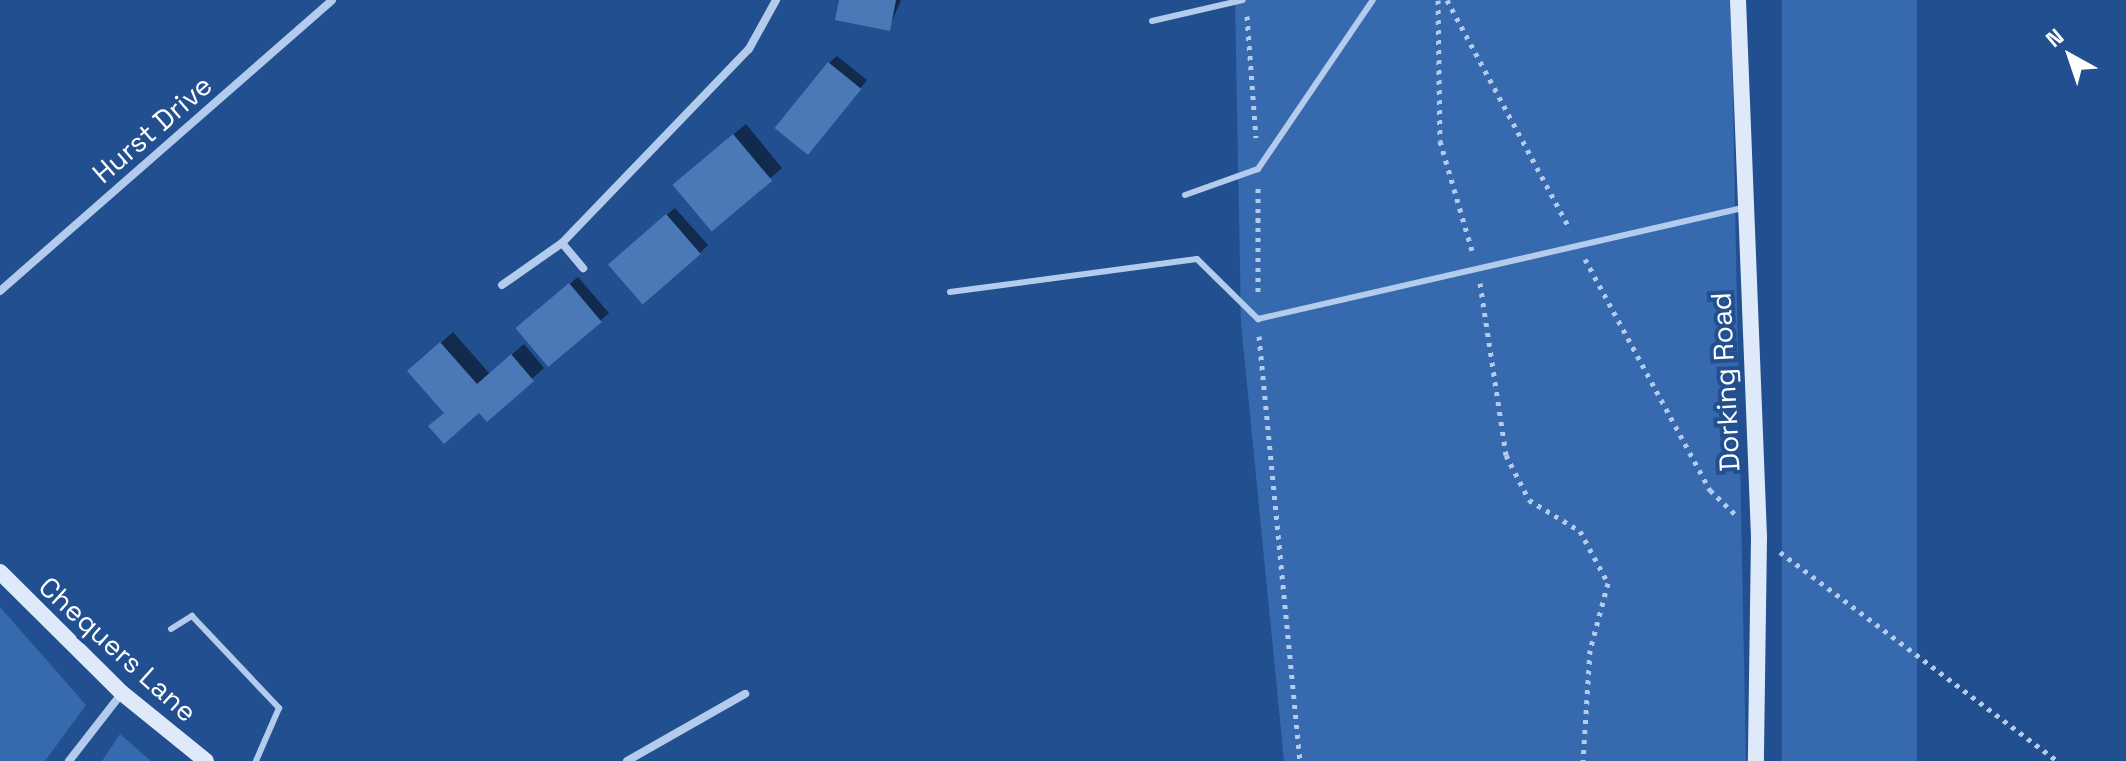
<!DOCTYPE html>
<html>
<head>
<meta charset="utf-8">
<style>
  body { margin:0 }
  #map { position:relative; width:2126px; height:761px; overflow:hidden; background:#224f90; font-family:"Space Grotesk",sans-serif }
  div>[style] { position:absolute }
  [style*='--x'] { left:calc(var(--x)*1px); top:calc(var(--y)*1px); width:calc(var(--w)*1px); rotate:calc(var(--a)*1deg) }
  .green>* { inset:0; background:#3669ad; transform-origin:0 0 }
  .shadow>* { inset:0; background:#0007 }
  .building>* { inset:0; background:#4b78b7; transform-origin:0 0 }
  .path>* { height:5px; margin-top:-2.5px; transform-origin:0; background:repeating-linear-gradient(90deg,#b3cbec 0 4px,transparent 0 10px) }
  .lane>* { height:6px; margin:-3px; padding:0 3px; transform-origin:3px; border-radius:3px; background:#b3cbec }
  .street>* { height:8px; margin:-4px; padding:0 4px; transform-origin:4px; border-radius:4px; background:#b3cbec }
  .secondary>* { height:16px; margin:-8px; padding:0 8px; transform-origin:8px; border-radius:8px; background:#deeaf9 }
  span { translate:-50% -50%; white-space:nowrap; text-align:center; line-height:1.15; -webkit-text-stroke:8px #224f90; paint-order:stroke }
  .street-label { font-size:28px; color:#fff }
  .north { position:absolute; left:2030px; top:16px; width:80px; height:80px; -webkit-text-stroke:6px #224f90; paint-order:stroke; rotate:320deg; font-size:22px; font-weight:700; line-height:32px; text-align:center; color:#fff }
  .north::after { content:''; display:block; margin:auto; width:28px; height:36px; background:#fff; clip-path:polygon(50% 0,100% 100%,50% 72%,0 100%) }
</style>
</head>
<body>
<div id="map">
  <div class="green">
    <i style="clip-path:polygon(1235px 0,1731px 0,1746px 761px,1284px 761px,1241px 323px)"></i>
    <i style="left:1782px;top:0;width:135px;height:761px"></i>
    <i style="clip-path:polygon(0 607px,86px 705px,45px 761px,0 761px)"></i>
    <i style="clip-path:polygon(120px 734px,151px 761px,102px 761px)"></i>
  </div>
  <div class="shadow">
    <i style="clip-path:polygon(841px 0,901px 0,889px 28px)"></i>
    <i style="clip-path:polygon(837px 56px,867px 80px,816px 144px,829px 63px)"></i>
    <i style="clip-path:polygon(746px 124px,782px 168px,712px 229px,687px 173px)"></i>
    <i style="clip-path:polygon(675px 208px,708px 245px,700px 253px,618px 257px)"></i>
    <i style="clip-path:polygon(578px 277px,609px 313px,549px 365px,526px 321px)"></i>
    <i style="clip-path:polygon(453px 332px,490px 374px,524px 344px,544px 368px,487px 419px,479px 410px,446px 412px,422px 360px)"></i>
  </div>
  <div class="building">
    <i style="clip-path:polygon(839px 0,896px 0,890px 31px,835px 20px)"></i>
    <i style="left:828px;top:62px;width:43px;height:85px;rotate:39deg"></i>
    <i style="left:733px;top:134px;width:61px;height:79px;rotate:50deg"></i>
    <i style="left:666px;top:214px;width:53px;height:77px;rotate:49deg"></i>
    <i style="left:569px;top:283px;width:51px;height:70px;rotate:50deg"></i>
    <i style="clip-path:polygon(440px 342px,477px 384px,511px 354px,534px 381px,487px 422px,479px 413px,444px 444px,428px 426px,444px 413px,407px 371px)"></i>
  </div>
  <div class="path">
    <i style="--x:1438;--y:0;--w:141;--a:89.2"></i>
    <i style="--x:1440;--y:141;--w:118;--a:73.7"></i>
    <i style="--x:1447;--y:0;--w:260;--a:61.8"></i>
    <i style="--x:1247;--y:16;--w:122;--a:85.8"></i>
    <i style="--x:1258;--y:188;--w:106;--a:90"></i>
    <i style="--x:1585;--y:259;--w:263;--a:61.6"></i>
    <i style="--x:1710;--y:490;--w:36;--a:44"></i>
    <i style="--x:1480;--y:283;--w:174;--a:81.4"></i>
    <i style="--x:1506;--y:455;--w:51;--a:62.9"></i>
    <i style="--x:1529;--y:500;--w:60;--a:31.3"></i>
    <i style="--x:1580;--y:531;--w:59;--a:61.7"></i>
    <i style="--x:1608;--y:583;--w:69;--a:105"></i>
    <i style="--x:1590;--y:650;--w:111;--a:93.6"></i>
    <i style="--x:1259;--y:336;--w:427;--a:84.5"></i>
    <i style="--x:1780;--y:552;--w:347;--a:37"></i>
  </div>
  <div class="lane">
    <i style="--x:1152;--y:21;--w:93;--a:-13"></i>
    <i style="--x:1185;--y:195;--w:77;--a:-19.6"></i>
    <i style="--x:1258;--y:169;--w:204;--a:-55.8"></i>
    <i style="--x:950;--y:292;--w:249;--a:-7.6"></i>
    <i style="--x:1197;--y:259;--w:86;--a:44.5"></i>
    <i style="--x:1258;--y:319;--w:497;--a:-12.9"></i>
    <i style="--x:171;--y:629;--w:25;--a:-32"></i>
    <i style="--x:192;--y:616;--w:127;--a:46.6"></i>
    <i style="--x:279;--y:708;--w:58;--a:113.5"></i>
  </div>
  <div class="street">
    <i style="--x:562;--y:243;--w:33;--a:50"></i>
    <i style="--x:502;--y:285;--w:73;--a:-35"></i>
    <i style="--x:562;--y:243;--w:269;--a:-46.1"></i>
    <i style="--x:749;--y:49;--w:56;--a:-61.1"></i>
    <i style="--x:0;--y:291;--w:441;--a:-41.2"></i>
    <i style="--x:69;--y:761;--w:86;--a:-52.1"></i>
    <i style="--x:627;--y:761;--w:136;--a:-29.6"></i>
  </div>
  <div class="secondary">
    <i style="--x:1738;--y:0;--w:537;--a:87.76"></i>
    <i style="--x:1759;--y:537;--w:224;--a:90.8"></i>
    <i style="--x:0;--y:572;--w:172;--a:44.8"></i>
    <i style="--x:122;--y:693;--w:108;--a:39"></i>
  </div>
  <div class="street-label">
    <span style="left:152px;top:129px;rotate:-41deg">Hurst Drive</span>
    <span style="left:1725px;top:382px;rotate:-93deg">Dorking Road</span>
    <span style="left:118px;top:649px;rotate:42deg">Chequers Lane</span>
  </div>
  <div class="north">N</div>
</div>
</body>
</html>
